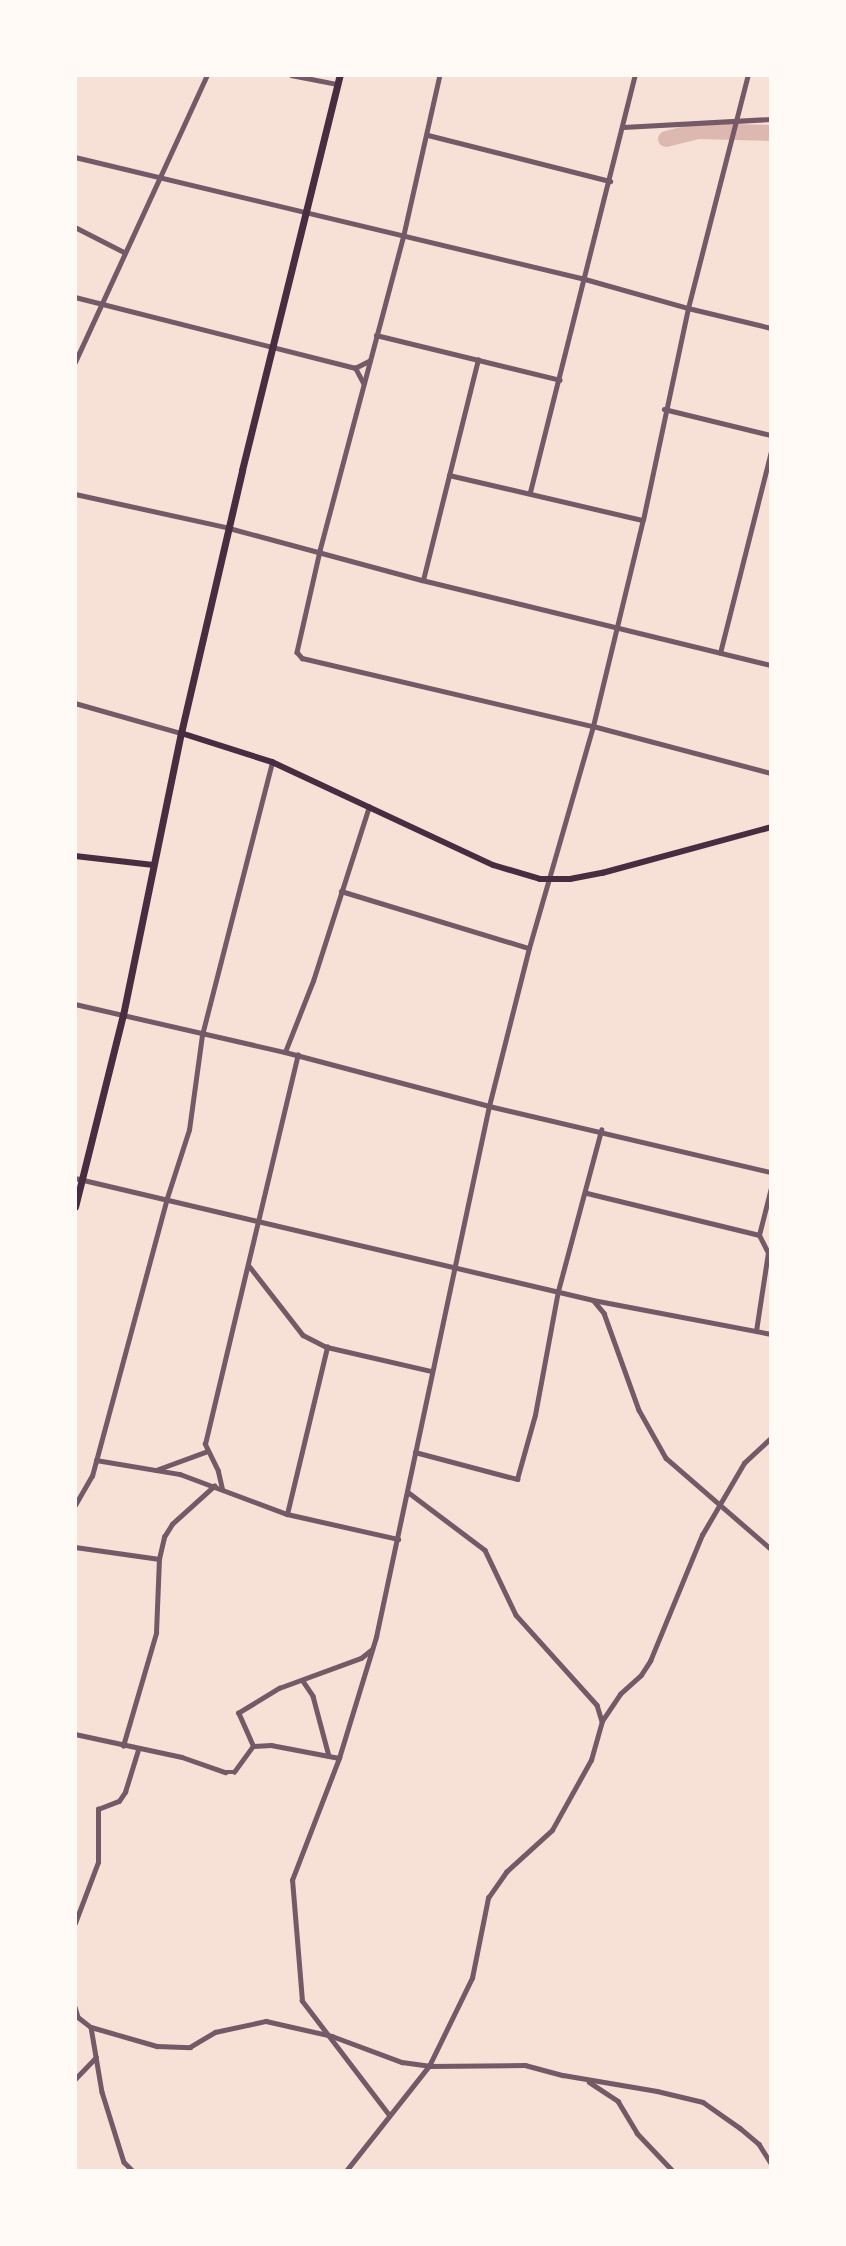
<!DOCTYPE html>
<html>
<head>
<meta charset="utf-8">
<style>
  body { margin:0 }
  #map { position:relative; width:846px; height:2246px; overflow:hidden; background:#f7e1d7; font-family:Montserrat,sans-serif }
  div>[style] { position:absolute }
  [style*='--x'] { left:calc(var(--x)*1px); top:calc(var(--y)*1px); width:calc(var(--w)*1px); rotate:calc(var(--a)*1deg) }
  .river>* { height:16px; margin:-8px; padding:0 8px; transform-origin:8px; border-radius:8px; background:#dcb8b0 }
  .minor>* { height:4.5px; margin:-2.25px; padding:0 2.25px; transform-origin:2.25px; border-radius:2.25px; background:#755966 }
  .tertiary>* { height:5px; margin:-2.5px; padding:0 2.5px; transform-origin:2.5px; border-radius:2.5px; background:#755966 }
  .secondary>* { height:6px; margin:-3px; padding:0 3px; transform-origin:3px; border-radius:3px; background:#4a2c40 }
  .trunk>* { height:7px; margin:-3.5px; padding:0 3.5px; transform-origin:3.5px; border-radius:3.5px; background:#4a2c40 }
  span { translate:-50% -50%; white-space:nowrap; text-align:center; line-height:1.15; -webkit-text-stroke:5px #fffaf5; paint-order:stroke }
  .frame { position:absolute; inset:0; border:77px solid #fffaf5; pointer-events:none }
</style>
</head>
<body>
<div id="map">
  <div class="river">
    <i style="--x:666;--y:139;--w:33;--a:-14"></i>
    <i style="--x:698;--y:131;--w:73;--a:1.6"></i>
  </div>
  <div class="minor">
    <i style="--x:291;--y:75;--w:47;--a:11.1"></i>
    <i style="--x:440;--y:75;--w:164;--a:102.7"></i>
    <i style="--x:404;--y:235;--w:327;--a:104.9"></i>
    <i style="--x:320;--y:551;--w:104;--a:102.8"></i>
    <i style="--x:297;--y:652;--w:8;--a:50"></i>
    <i style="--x:302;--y:658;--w:299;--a:13.2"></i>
    <i style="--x:593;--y:726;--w:184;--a:14.8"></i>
    <i style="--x:623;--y:127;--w:148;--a:-3.1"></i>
    <i style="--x:428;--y:135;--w:188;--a:14.2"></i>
    <i style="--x:75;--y:157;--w:524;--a:13.45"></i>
    <i style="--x:585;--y:279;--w:107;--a:15.7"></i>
    <i style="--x:688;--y:308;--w:85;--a:13.5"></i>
    <i style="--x:75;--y:227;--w:55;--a:27"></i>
    <i style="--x:75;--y:297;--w:289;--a:14.2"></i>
    <i style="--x:376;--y:335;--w:189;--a:13.7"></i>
    <i style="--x:75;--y:362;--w:316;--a:-65.3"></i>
    <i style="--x:363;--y:383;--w:17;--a:-118"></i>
    <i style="--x:355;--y:368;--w:16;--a:-27"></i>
    <i style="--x:664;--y:409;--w:110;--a:13.7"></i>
    <i style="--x:449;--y:475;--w:198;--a:13.1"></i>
    <i style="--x:530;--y:492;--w:430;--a:-75.9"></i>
    <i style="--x:229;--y:528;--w:200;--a:15.1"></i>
    <i style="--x:422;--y:580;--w:359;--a:13.7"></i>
    <i style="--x:423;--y:580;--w:227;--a:-76"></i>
    <i style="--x:720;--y:653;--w:207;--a:-75.8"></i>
    <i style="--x:75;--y:703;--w:110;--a:15.8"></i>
    <i style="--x:341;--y:891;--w:196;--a:16.9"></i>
    <i style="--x:75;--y:1004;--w:215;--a:12.9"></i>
    <i style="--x:285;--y:1052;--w:211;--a:14.8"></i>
    <i style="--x:489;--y:1106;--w:290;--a:13.2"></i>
    <i style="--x:285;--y:1052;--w:76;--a:-68.5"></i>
    <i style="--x:313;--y:981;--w:183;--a:-72.2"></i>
    <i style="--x:75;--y:1178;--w:532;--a:13.25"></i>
    <i style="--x:593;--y:1300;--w:181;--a:10.8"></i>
    <i style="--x:587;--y:1193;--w:177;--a:13.7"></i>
    <i style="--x:250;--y:1267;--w:86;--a:52.1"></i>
    <i style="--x:303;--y:1335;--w:27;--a:27"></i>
    <i style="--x:327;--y:1347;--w:107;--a:13"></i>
    <i style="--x:594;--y:1301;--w:16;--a:50"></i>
    <i style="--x:604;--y:1313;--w:103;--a:70.2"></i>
    <i style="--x:639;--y:1410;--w:55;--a:60.6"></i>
    <i style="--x:666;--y:1458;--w:139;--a:40.9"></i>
    <i style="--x:756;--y:1331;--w:79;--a:-81.3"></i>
    <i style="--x:768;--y:1253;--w:20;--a:-117"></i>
    <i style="--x:759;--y:1235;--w:49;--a:-75.7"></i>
    <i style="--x:415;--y:1452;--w:106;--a:14.8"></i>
    <i style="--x:517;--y:1479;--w:66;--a:-74.3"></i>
    <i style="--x:535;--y:1415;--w:126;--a:-79.5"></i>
    <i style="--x:558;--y:1291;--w:167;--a:-75"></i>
    <i style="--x:96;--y:1460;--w:85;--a:9.5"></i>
    <i style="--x:180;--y:1474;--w:114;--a:20.5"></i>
    <i style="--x:287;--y:1514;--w:114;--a:12.7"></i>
    <i style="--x:156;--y:1470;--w:55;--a:-20.1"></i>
    <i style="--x:222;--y:1489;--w:18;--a:-103"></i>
    <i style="--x:218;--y:1471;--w:30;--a:-116"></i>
    <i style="--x:205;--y:1444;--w:400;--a:-76.6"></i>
    <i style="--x:408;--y:1492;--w:96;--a:37"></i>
    <i style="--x:485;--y:1550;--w:72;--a:64.5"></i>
    <i style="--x:516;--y:1615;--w:121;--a:48"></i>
    <i style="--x:597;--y:1705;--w:17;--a:73"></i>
    <i style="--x:75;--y:1505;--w:34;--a:-60"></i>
    <i style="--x:92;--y:1476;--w:285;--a:-74.9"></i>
    <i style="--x:166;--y:1201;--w:75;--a:-72.1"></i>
    <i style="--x:189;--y:1130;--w:96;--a:-82.2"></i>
    <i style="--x:202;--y:1035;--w:282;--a:-75.6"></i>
    <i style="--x:287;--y:1514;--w:172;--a:-76.5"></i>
    <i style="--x:75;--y:1547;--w:85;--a:8.1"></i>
    <i style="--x:303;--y:1681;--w:18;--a:56"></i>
    <i style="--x:313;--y:1696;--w:62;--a:75.1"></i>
    <i style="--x:75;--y:1734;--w:109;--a:12.1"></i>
    <i style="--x:182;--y:1757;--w:46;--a:19.2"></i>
    <i style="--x:225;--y:1772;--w:9;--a:0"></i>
    <i style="--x:234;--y:1772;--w:32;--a:-54"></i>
    <i style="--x:253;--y:1746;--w:18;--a:-3"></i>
    <i style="--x:271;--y:1745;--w:69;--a:10.8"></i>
    <i style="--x:123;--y:1746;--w:118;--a:-73.7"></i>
    <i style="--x:156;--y:1633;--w:74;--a:-87.7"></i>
    <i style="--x:159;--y:1559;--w:23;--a:-77"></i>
    <i style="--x:164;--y:1537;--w:15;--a:-58"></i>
    <i style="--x:172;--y:1524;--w:57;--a:-42.1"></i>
    <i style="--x:253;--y:1746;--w:36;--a:-114"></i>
    <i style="--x:238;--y:1713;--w:48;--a:-31.4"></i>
    <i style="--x:279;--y:1688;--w:87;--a:-20.1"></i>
    <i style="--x:361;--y:1658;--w:14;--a:-39"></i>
    <i style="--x:75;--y:1923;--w:65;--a:-69.3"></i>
    <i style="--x:98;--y:1862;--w:53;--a:-90"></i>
    <i style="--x:98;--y:1809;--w:22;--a:-21"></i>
    <i style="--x:119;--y:1801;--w:11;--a:-56"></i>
    <i style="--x:125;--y:1792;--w:44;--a:-72.8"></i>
    <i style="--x:75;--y:2007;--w:10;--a:73"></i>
    <i style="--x:78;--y:2017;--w:16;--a:38"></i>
    <i style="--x:91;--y:2027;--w:69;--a:16.1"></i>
    <i style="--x:157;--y:2046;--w:33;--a:2"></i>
    <i style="--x:190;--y:2047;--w:29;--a:-31"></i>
    <i style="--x:215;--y:2032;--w:52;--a:-12.2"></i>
    <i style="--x:266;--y:2021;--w:68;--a:12.8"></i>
    <i style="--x:332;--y:2036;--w:75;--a:20.4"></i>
    <i style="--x:402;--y:2062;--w:27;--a:8"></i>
    <i style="--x:429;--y:2066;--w:96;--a:-0.6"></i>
    <i style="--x:525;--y:2065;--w:39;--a:15"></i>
    <i style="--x:563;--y:2075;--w:95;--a:9.7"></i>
    <i style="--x:657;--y:2091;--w:47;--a:13.4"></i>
    <i style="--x:703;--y:2102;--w:45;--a:35.1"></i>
    <i style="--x:740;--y:2128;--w:25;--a:40"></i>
    <i style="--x:759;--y:2144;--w:22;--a:58"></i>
    <i style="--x:91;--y:2027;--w:66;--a:80.4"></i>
    <i style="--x:102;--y:2092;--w:73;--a:72.6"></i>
    <i style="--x:124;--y:2162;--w:13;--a:45"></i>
    <i style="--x:75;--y:2079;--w:30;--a:-46"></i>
    <i style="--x:589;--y:2082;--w:35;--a:33"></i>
    <i style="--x:618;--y:2101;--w:37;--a:59"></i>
    <i style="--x:637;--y:2133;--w:52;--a:46.5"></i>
    <i style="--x:388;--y:2114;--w:142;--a:-127.3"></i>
    <i style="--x:302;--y:2001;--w:121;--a:-94.7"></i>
    <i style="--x:292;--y:1880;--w:131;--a:-68.9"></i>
    <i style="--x:339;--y:1758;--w:127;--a:-73"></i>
    <i style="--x:376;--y:1637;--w:543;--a:-77.99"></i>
    <i style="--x:489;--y:1106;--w:163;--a:-75.8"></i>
    <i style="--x:529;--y:948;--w:231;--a:-73.9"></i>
    <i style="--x:593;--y:726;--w:212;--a:-76.4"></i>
    <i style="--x:643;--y:520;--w:217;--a:-78"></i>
    <i style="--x:688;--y:308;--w:241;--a:-75.6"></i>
    <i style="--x:346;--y:2171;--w:134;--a:-51.7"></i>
    <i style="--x:429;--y:2066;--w:98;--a:-64"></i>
    <i style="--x:472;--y:1978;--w:82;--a:-78.7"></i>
    <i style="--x:488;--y:1898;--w:32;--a:-55"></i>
    <i style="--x:506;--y:1872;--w:62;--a:-42.4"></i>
    <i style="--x:552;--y:1830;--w:80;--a:-60.9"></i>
    <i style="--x:591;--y:1760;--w:41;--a:-74.2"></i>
    <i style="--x:602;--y:1721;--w:32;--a:-56"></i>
    <i style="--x:620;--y:1694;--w:28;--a:-42"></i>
    <i style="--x:641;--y:1675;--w:17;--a:-57"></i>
    <i style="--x:650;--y:1661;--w:136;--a:-67.6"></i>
    <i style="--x:702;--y:1535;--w:83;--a:-59.7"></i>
    <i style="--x:744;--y:1463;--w:37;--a:-43"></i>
  </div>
  <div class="tertiary">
    <i style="--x:75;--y:494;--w:158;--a:12.4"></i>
  </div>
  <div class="secondary">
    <i style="--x:181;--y:733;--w:96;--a:17.7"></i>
    <i style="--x:272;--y:762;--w:244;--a:25"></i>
    <i style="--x:493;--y:865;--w:49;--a:16.6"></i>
    <i style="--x:540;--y:879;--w:30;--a:0"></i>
    <i style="--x:570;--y:879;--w:33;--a:-11"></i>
    <i style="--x:602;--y:873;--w:175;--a:-15.2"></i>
    <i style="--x:75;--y:856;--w:79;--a:6.6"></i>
  </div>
  <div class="trunk">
    <i style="--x:75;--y:1207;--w:198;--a:-76"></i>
    <i style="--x:123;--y:1015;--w:288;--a:-78.4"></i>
    <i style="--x:181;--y:733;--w:270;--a:-76.9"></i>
    <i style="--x:242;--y:470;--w:407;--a:-76.1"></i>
  </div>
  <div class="frame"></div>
</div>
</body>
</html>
